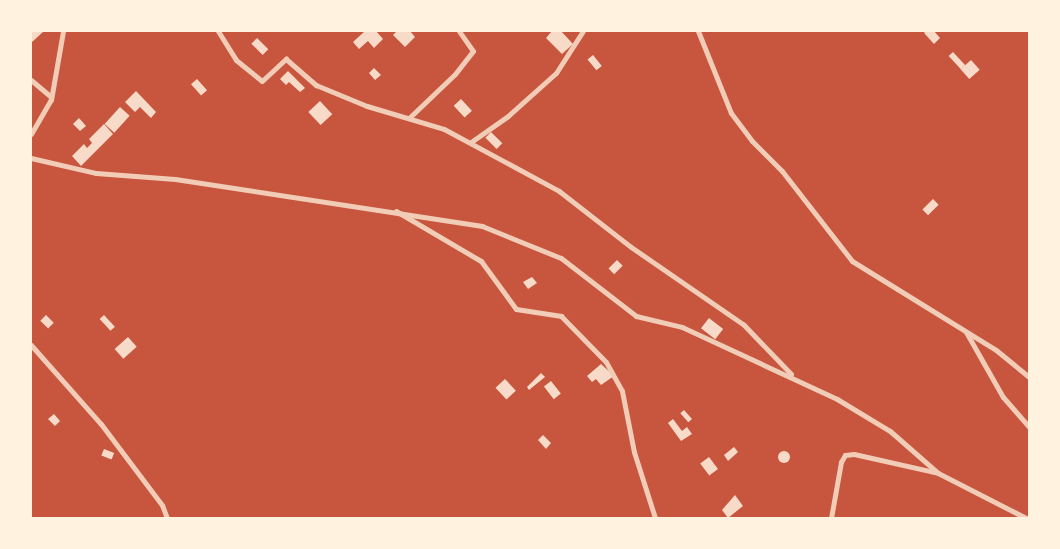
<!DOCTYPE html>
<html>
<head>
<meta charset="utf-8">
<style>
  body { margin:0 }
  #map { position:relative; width:1060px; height:549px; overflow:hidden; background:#c8553d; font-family:Literata,serif }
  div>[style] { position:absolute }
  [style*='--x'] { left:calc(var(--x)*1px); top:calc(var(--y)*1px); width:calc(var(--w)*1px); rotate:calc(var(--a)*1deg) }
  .building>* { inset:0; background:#f7dbc8; transform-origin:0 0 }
  .round { border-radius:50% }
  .minor>* { height:5px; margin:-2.5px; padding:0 2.5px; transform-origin:2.5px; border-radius:2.5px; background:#f1ccb7 }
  span { translate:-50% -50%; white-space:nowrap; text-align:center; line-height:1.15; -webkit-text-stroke:5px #fff3e0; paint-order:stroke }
  .frame { position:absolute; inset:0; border:32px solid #fff3e0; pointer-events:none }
</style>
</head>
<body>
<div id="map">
  <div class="building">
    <i style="clip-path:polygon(31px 31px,44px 31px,31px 43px)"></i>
    <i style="clip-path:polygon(365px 31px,376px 31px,383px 39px,374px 48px,368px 41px,359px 49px,353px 42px)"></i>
    <i style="clip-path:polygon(397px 31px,410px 31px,415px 37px,405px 47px,393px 35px)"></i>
    <i style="clip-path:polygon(552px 31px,561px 31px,573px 44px,562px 54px,546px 38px)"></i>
    <i style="clip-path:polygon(926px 31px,934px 31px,940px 38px,934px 44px,924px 33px)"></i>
    <i style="left:257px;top:38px;width:16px;height:8px;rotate:45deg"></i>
    <i style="left:953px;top:52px;width:18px;height:6px;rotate:47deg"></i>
    <i style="left:593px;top:55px;width:14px;height:7px;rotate:51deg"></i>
    <i style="left:971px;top:60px;width:13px;height:14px;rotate:48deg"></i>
    <i style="clip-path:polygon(374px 68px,381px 75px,375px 80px,369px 73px)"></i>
    <i style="clip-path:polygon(288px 71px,305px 88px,300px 92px,289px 82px,286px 85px,280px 79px)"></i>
    <i style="left:197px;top:79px;width:15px;height:8px;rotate:48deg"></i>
    <i style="clip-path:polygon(136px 91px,156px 112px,151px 118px,140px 107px,135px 112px,125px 102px)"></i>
    <i style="left:461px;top:99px;width:16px;height:10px;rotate:47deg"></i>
    <i style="left:320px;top:101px;width:18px;height:16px;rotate:47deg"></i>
    <i style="left:120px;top:107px;width:13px;height:23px;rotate:42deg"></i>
    <i style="clip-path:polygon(79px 118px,86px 126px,80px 131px,73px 124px)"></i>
    <i style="clip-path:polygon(104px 124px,113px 134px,81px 166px,72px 156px,84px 144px,87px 148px,92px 143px,89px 139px)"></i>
    <i style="left:491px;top:132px;width:16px;height:8px;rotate:45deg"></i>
    <i style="left:933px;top:199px;width:8px;height:15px;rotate:45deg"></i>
    <i style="left:617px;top:260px;width:8px;height:12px;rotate:45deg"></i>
    <i style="clip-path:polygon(532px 277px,537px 283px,528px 289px,523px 282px)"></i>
    <i style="left:46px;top:315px;width:11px;height:8px;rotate:45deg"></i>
    <i style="left:104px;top:315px;width:16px;height:6px;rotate:47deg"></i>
    <i style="left:709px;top:318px;width:18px;height:13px;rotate:38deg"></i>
    <i style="left:128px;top:337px;width:13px;height:18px;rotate:48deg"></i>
    <i style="clip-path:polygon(601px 364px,614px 376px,601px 385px,596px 379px,592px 382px,587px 376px)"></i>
    <i style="clip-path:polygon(541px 373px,545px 377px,529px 390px,527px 387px)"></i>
    <i style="left:505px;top:379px;width:16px;height:13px;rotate:47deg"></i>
    <i style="left:551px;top:381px;width:16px;height:9px;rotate:52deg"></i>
    <i style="left:684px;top:410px;width:12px;height:5px;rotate:48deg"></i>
    <i style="clip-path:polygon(54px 414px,60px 421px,55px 426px,48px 419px)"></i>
    <i style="clip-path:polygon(673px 419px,682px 431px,687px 427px,692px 434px,681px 441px,668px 423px)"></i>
    <i style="clip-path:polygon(543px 435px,551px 443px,546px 449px,538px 440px)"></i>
    <i style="clip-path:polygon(734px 447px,738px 452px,728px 461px,724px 455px)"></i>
    <i style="left:104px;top:449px;width:11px;height:7px;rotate:22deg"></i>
    <i class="round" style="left:778px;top:451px;width:12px;height:12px"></i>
    <i style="left:709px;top:457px;width:15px;height:11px;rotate:53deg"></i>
    <i style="clip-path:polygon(735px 495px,743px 506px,728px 518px,722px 510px)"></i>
  </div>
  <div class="minor">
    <i style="--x:218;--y:31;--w:34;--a:58"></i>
    <i style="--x:236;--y:60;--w:33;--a:39"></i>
    <i style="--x:262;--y:81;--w:33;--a:-43"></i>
    <i style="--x:286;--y:59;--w:40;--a:41"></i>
    <i style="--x:316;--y:85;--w:55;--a:22.4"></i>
    <i style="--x:367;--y:106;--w:80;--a:16.6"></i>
    <i style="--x:444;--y:129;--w:131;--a:28.3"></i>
    <i style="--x:559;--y:191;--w:91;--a:37.9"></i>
    <i style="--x:631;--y:247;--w:137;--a:34.6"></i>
    <i style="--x:744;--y:325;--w:68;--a:46.2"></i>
    <i style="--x:698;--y:31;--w:88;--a:68.1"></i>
    <i style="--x:731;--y:113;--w:35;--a:53"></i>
    <i style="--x:752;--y:141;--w:42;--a:45"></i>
    <i style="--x:782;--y:171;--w:114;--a:52.1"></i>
    <i style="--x:852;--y:261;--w:169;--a:31.7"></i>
    <i style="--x:996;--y:350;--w:43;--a:39.3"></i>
    <i style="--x:31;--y:80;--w:26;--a:40"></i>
    <i style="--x:409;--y:118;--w:64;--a:-43.7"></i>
    <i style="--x:455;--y:74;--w:29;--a:-52"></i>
    <i style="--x:473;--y:51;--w:24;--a:-125"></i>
    <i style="--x:31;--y:134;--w:39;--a:-60"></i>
    <i style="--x:51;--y:100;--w:70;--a:-80.1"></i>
    <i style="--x:471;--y:142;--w:45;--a:-35.1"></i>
    <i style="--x:508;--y:116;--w:64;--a:-41.9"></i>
    <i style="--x:556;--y:73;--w:50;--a:-57.3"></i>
    <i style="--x:31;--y:158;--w:67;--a:13"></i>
    <i style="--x:96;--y:173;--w:79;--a:4.3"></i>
    <i style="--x:175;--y:179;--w:311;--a:8.7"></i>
    <i style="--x:482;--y:226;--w:85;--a:22.1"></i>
    <i style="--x:561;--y:258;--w:95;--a:37.7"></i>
    <i style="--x:636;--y:316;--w:47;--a:13.4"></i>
    <i style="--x:682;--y:327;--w:171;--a:24.9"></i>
    <i style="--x:837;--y:399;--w:62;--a:31.1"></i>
    <i style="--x:890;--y:431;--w:64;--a:41.2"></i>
    <i style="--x:396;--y:211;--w:99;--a:30.5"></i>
    <i style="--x:481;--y:261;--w:59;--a:53.9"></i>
    <i style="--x:516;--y:309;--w:46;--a:8.8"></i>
    <i style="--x:561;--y:316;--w:64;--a:45.6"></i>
    <i style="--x:606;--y:362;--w:33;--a:61"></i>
    <i style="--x:622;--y:391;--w:62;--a:78.9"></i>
    <i style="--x:634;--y:452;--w:69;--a:72.3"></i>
    <i style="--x:966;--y:332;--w:75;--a:60.4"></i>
    <i style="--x:1003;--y:397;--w:40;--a:49"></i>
    <i style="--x:31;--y:345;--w:106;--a:48.5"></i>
    <i style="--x:101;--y:424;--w:101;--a:53"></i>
    <i style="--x:162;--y:505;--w:14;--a:69"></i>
    <i style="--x:831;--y:518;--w:57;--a:-79.9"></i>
    <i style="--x:841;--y:462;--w:8;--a:-60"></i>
    <i style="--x:845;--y:455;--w:9;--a:-6"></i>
    <i style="--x:854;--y:454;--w:86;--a:12.7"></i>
    <i style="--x:938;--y:473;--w:99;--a:27.1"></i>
  </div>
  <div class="frame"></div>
</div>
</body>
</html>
